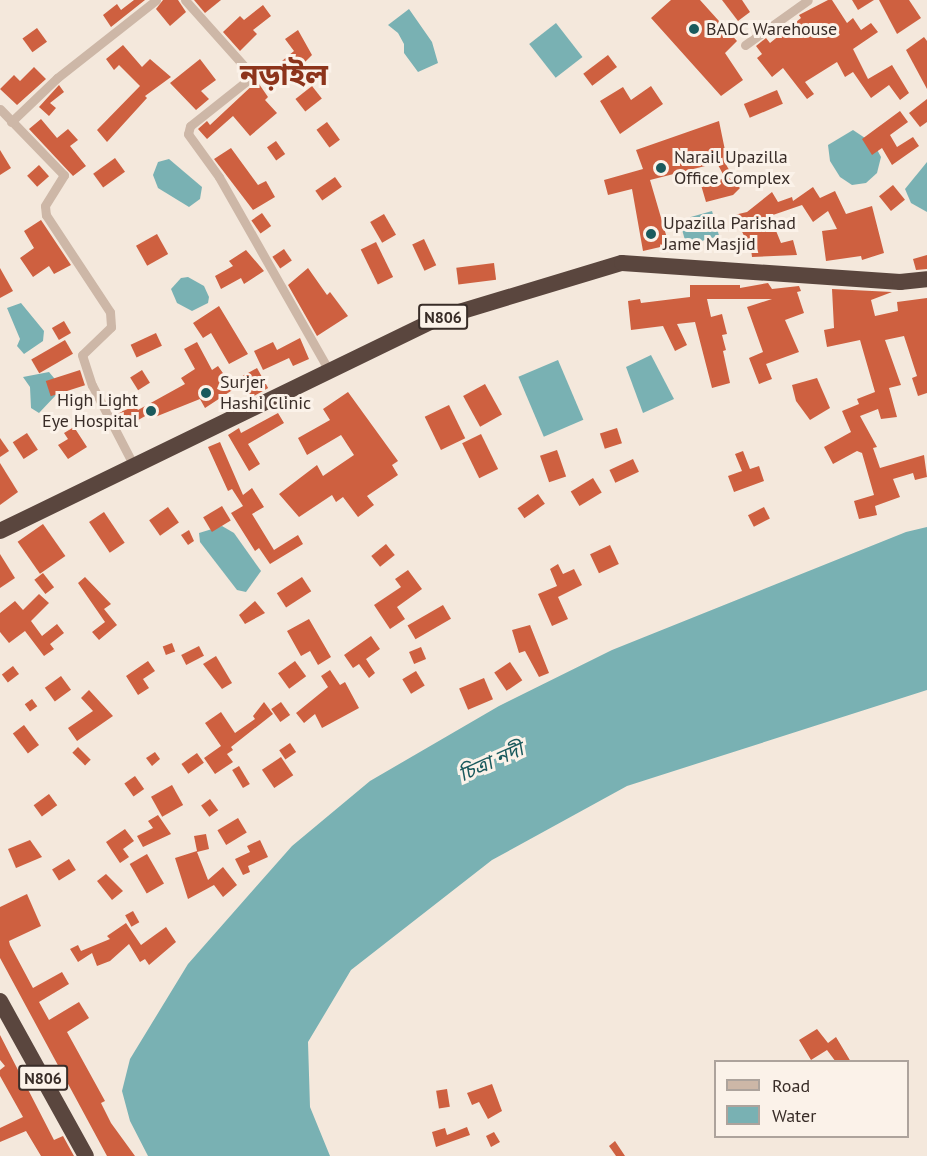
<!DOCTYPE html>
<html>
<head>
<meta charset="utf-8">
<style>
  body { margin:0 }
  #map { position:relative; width:927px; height:1156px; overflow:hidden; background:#f4e8dc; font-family:"PT Sans","Noto Sans Bengali",sans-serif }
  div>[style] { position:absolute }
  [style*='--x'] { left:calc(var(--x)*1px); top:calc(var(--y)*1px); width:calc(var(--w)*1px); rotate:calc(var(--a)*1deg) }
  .water>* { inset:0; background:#79b1b3; transform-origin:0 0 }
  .building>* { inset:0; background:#ce6040; transform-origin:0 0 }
  .street>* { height:9px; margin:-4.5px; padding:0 4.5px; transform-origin:4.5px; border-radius:4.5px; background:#cdb7a7 }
  .highway>* { height:16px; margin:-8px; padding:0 8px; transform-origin:8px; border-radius:8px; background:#5a463e }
  .dots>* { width:16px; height:16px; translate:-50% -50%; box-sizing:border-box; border:3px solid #fbf2e9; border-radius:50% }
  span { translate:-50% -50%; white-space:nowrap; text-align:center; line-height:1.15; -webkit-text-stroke:6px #fbf2e9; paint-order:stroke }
  .shield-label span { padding:2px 4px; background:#fbf2e9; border:2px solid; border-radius:4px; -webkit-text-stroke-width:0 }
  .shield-label { font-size:16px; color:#392d28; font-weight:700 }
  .poi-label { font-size:18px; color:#392d28 }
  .left { translate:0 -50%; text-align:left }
  .right { translate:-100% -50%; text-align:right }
  .water-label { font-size:20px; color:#1a5a5d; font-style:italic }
  .town-label { font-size:30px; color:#8d341b; font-weight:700 }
  .legend { position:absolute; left:714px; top:1060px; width:195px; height:78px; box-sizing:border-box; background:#fbf2e9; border:2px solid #ada39c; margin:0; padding:8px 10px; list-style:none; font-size:18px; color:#392d28 }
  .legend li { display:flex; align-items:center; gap:12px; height:30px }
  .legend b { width:30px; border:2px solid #ada39c }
</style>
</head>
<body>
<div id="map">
  <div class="water">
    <i style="clip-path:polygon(409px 9px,432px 42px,438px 63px,418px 72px,404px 53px,404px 44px,398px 33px,388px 25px)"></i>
    <i style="left:556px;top:23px;width:43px;height:34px;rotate:52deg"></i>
    <i style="clip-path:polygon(853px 130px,874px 144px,881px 157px,877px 173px,866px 183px,852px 185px,840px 177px,830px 161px,828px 145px)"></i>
    <i style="clip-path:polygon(169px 159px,202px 187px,200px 199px,189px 207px,158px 188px,153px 175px,158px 162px)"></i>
    <i style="clip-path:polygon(927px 162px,927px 212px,911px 203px,905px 189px)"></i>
    <i style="left:712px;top:211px;width:26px;height:34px;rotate:74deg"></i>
    <i style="clip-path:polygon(188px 277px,204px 286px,209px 297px,208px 303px,192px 311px,177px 303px,171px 289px,181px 278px)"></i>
    <i style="clip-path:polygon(21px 303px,44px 331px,43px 341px,24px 354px,17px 346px,20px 339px,7px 308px)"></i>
    <i style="clip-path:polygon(651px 355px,674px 399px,643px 413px,626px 367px)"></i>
    <i style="left:558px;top:360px;width:65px;height:43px;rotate:67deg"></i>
    <i style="clip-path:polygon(49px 372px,59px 384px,56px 395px,39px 413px,31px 408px,30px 387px,23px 377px)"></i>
    <i style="clip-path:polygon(222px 526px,234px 533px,261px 571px,246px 592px,237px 590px,200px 542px,199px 533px)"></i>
    <i style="clip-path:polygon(927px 527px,927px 690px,627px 786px,492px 860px,351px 970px,308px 1042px,310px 1107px,330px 1156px,148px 1156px,130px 1121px,122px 1091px,130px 1059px,188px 964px,292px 846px,370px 781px,499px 706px,612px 650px,906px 532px)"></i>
  </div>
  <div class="building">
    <i style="clip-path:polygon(134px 0,145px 0,111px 27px,103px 15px,117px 4px,121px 10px)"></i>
    <i style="clip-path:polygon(163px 0,178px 0,186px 12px,170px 26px,156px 9px)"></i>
    <i style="clip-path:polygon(194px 0,221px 0,205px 13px)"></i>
    <i style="clip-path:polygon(671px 0,700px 0,737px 41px,725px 53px,743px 80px,721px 96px,651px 18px)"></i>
    <i style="clip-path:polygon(722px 0,742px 0,750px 12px,738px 21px)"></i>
    <i style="clip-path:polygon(828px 0,832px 0,847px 23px,853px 18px,861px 30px,871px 23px,878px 32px,853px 49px,868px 79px,892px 65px,909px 93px,900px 100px,889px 85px,871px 98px,853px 72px,845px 77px,837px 62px,805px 82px,814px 94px,807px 99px,783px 68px,772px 77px,757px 58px,762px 54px,756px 46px,766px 38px,770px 43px,801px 18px,799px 15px)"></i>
    <i style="clip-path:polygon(852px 0,874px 0,858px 10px)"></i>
    <i style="clip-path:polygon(879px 0,909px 0,921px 18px,897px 34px)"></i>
    <i style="clip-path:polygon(263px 5px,271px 16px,253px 30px,257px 34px,240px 51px,223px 32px,240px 16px,244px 20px)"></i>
    <i style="left:37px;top:28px;width:17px;height:18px;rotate:54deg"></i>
    <i style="clip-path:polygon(298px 30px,312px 55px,282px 85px,270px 71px,294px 51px,285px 39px)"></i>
    <i style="clip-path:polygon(924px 37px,927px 41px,927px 89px,906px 50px)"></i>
    <i style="clip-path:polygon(123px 45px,142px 67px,150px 59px,171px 77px,145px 96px,147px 98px,107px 142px,97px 130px,140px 86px,119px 65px,114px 70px,106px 59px)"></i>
    <i style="left:608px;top:55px;width:15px;height:31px;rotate:53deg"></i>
    <i style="clip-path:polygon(200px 59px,216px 80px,201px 91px,209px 99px,196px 110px,170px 83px)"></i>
    <i style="clip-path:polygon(34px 67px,46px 79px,17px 105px,0 89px,14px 75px,20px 81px)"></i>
    <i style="clip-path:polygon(257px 81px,268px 97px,265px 100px,277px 113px,250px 136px,233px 116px,207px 139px,198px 129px,207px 121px,210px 125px)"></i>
    <i style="clip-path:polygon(59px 85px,64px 92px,50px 103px,56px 108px,49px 116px,39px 107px)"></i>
    <i style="left:312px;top:86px;width:16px;height:21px;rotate:52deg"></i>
    <i style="clip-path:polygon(651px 86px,663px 104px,620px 134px,600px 101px,623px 87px,631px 100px)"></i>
    <i style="left:777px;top:90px;width:15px;height:36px;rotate:67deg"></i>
    <i style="clip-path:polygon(927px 99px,927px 122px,920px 127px,909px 113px)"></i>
    <i style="clip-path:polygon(900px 111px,908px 122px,890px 135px,897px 147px,913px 137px,919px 146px,892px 165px,882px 148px,872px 155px,862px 139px)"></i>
    <i style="clip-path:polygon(41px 119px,57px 138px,68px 129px,78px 140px,70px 146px,86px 166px,73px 176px,29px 129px)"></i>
    <i style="clip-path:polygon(719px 121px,727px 160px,724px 161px,732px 175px,728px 177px,740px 188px,733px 195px,706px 202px,701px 185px,725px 178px,717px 163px,650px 180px,669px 245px,643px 251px,632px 189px,608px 195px,604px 180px,643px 169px,636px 150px)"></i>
    <i style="left:327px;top:122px;width:22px;height:13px;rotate:54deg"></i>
    <i style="left:276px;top:141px;width:16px;height:11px;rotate:55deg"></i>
    <i style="clip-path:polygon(231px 148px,258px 185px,266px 181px,275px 197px,253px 210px,214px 159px)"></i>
    <i style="clip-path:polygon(0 150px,11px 168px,0 175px)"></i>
    <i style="left:115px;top:158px;width:17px;height:27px;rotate:54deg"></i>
    <i style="left:39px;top:165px;width:15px;height:16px;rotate:48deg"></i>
    <i style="left:770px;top:171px;width:10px;height:10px;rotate:66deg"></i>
    <i style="left:335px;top:177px;width:12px;height:24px;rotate:55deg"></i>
    <i style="left:893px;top:185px;width:19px;height:18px;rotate:51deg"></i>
    <i style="clip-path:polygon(813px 187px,820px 198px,835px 191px,846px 214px,872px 206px,884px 253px,862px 260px,861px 256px,826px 261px,822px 231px,837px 229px,828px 211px,813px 222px,802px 205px,770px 216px,781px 243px,793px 240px,797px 255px,752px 257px,750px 241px,747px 242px,734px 215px,747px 212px,772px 192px,778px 202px,792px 197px,793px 201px)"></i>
    <i style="left:262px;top:213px;width:16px;height:13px;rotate:55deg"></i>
    <i style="left:384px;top:214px;width:24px;height:16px;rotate:60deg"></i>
    <i style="clip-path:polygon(41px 220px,71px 265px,54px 274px,49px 266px,33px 277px,20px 258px,34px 248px,24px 231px)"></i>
    <i style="left:157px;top:234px;width:23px;height:24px;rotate:61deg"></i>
    <i style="left:424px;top:239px;width:29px;height:13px;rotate:65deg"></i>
    <i style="left:376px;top:242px;width:39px;height:17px;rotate:64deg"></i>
    <i style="left:284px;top:249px;width:14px;height:14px;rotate:56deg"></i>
    <i style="clip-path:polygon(246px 250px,264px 271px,244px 284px,241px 278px,221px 289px,215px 276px,233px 266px,229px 261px)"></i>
    <i style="clip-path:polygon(927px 255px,927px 269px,916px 270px,913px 259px)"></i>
    <i style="left:494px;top:263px;width:17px;height:38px;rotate:83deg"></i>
    <i style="clip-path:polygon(0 268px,13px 291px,0 298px)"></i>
    <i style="clip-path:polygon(308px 268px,327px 295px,330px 292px,348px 316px,317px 336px,288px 285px)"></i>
    <i style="clip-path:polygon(768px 283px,772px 289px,799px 286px,801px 291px,797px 292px,804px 313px,785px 320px,799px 352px,766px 364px,772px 379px,759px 384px,749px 358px,763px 352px,747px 307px,772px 299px,707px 299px,711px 317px,722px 314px,727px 334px,722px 335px,726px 350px,723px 351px,730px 383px,712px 388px,695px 322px,677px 324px,687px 345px,675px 351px,663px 326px,631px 330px,628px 301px,640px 299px,641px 303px,690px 297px,690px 285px,740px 285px,740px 288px)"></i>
    <i style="clip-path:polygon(832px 289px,892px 292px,871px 300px,875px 316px,898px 311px,897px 302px,927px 298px,927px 393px,918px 396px,912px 378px,917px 376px,904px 336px,885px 340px,901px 385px,889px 388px,897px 417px,881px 419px,878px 409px,860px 416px,877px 447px,873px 448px,880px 468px,924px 455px,927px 477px,915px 480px,913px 473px,893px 479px,900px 497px,875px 506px,877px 515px,859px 519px,854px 501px,874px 495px,862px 453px,857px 451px,833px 464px,824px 447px,851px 432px,842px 411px,859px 404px,857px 399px,875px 392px,860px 340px,827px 347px,824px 330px,834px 328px)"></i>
    <i style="clip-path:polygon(219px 306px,248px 354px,229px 364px,211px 333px,203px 338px,193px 323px)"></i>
    <i style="left:64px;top:321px;width:14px;height:14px;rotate:60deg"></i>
    <i style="left:156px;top:333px;width:14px;height:28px;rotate:65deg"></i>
    <i style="clip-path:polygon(300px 338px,309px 359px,293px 366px,289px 358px,263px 370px,254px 351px,273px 342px,277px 350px)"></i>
    <i style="left:65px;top:340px;width:16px;height:39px;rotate:60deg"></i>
    <i style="clip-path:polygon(197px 342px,212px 370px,218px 366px,234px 389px,205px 408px,200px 399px,150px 419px,147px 415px,126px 427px,118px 413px,135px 406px,138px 410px,185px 384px,181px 378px,195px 369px,184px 349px)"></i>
    <i style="left:257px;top:368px;width:23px;height:21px;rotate:61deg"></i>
    <i style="left:80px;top:370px;width:16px;height:36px;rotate:72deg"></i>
    <i style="left:142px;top:370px;width:15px;height:14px;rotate:58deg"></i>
    <i style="clip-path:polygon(817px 378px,830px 408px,810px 420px,796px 401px,792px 385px)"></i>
    <i style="left:485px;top:384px;width:35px;height:25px;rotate:61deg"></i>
    <i style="clip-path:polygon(348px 392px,398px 461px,392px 465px,398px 475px,367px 496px,374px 505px,358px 517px,343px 497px,336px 502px,332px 495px,299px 517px,279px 494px,317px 465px,323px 476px,354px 455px,341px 435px,307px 455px,298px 438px,330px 420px,323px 409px)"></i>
    <i style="left:449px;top:405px;width:37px;height:27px;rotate:64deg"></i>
    <i style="clip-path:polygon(278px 413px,284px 423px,248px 444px,260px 464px,249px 471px,228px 435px,239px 428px,241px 433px)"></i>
    <i style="clip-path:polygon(74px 427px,87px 447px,68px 459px,58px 445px,68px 439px,64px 433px)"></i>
    <i style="left:617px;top:428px;width:16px;height:18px;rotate:72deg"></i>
    <i style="left:27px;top:433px;width:20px;height:17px;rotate:57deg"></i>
    <i style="left:481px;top:434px;width:39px;height:21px;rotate:64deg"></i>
    <i style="clip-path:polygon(0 438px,9px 451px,0 457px)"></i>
    <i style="clip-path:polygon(220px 442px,243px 495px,252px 488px,264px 507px,252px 514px,274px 550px,298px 535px,303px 544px,270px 564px,259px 548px,255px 551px,231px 513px,243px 506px,232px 489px,228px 491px,208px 447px)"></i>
    <i style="left:557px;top:450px;width:28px;height:18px;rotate:71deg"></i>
    <i style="clip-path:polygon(743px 451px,750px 469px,759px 466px,764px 481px,734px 492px,728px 476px,742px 471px,735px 454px)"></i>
    <i style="left:633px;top:459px;width:14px;height:26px;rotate:65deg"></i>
    <i style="clip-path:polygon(0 463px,18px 492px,0 505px)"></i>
    <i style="left:593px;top:478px;width:17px;height:26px;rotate:59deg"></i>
    <i style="left:538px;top:494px;width:12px;height:25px;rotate:55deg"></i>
    <i style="left:222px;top:506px;width:17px;height:22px;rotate:59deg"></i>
    <i style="left:168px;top:507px;width:19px;height:23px;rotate:55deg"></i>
    <i style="left:764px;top:507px;width:13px;height:18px;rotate:63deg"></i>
    <i style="left:104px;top:512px;width:37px;height:18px;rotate:56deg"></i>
    <i style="left:43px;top:524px;width:39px;height:31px;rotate:55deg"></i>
    <i style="clip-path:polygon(189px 530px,194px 541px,188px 545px,181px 535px)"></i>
    <i style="left:386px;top:544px;width:14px;height:19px;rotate:51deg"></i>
    <i style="left:610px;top:545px;width:21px;height:22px;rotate:65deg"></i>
    <i style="clip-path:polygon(0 554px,15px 578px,0 588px)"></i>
    <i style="clip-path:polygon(558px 564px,563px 574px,574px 569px,582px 585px,558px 597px,568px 619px,552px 626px,538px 594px,557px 586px,550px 569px)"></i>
    <i style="clip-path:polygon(408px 570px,422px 589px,397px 607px,405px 619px,390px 629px,374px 605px,401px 587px,395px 579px)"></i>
    <i style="left:43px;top:573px;width:18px;height:11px;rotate:52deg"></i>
    <i style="clip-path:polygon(85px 577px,111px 604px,104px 609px,117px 625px,99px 640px,92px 632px,105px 622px,78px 583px)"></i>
    <i style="left:302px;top:577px;width:17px;height:30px;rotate:57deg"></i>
    <i style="clip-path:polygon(39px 594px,49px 603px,31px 621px,42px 636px,57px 624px,64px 633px,50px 644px,54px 649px,44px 656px,25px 631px,9px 643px,0 632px,0 613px,15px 601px,23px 610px)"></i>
    <i style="clip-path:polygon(255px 601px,265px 613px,245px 624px,239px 615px)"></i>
    <i style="left:443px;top:605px;width:16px;height:41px;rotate:60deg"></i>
    <i style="clip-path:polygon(309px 619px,331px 657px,318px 665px,310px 651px,301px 656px,287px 631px)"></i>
    <i style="clip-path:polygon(530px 625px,549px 673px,539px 677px,525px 651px,519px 653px,512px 630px)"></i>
    <i style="clip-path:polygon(371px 636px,380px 649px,366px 659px,375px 673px,369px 678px,359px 664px,353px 668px,344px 655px)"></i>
    <i style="left:172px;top:643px;width:9px;height:10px;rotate:69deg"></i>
    <i style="left:199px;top:646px;width:11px;height:20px;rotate:63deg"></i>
    <i style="left:421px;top:647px;width:13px;height:13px;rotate:67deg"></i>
    <i style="clip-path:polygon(216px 656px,232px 683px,222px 689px,203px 664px)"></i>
    <i style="clip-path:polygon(148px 661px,155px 671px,143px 679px,149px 688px,138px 695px,126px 676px)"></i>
    <i style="left:295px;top:661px;width:19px;height:21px;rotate:54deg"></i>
    <i style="left:510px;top:662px;width:22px;height:19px;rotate:56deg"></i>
    <i style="left:13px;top:666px;width:10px;height:14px;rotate:53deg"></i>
    <i style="clip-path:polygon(330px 670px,340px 685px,345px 682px,359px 708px,322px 728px,315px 714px,304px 723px,296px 713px,328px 687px,321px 676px)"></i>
    <i style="left:416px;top:671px;width:17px;height:16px;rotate:59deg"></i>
    <i style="left:61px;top:676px;width:17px;height:20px;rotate:54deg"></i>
    <i style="left:484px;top:678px;width:23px;height:27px;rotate:67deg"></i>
    <i style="clip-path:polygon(89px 690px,113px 716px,77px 741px,68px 728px,93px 711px,81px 698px)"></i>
    <i style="left:32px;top:699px;width:9px;height:9px;rotate:54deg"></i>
    <i style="clip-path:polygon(264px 702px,273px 714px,231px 747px,233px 750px,227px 754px,233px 762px,215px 774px,204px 758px,221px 746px,205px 723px,221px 712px,235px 733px,255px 719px,253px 716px)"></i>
    <i style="left:281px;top:702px;width:16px;height:12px;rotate:55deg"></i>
    <i style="left:24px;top:725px;width:25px;height:14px;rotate:53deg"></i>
    <i style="left:290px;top:743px;width:11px;height:13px;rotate:56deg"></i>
    <i style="left:78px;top:747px;width:18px;height:8px;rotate:45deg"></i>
    <i style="clip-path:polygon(155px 752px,160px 759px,152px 766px,146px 758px)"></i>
    <i style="left:197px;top:753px;width:12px;height:19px;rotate:55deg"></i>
    <i style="left:281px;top:757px;width:22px;height:23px;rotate:56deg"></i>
    <i style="left:239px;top:766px;width:21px;height:8px;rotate:59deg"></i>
    <i style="left:135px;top:776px;width:16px;height:13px;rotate:55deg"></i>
    <i style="left:172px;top:785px;width:23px;height:24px;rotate:61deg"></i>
    <i style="left:49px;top:794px;width:14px;height:19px;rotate:54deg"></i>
    <i style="left:210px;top:799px;width:14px;height:11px;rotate:54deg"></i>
    <i style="clip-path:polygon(158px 815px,171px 834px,143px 847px,137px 836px,153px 828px,148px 821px)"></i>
    <i style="left:238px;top:818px;width:17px;height:24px;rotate:59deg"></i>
    <i style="clip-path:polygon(125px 829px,134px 841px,123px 849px,129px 857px,120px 863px,106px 842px)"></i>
    <i style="clip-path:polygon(206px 834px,209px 849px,197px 852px,208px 880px,223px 867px,237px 885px,223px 897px,214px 885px,188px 899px,175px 858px,197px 851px,194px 836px)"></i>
    <i style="clip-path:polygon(30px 840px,42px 857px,16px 868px,8px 849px)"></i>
    <i style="clip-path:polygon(260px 840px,268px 857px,248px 866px,250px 872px,243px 875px,235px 859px,250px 852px,247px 846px)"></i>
    <i style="left:147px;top:854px;width:34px;height:20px;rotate:60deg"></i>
    <i style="left:69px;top:859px;width:13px;height:20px;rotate:58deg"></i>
    <i style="clip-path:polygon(106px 874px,123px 891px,112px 900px,97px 881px)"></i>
    <i style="clip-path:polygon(27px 894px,41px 926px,9px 941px,10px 945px,33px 988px,62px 972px,69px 984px,39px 1002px,49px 1020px,79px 1002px,89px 1018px,67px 1032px,105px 1101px,101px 1103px,111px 1123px,135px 1156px,107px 1156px,0 958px,0 907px)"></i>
    <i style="left:133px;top:911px;width:13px;height:9px;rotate:61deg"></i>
    <i style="clip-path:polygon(126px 923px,141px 945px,166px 927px,176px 942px,149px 965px,145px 959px,140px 962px,129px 944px,110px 961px,97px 966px,92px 953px,78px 962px,70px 949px,78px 945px,81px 951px,110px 939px,107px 936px)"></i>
    <i style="clip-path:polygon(817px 1029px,828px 1043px,836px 1037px,851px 1062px,836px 1062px,827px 1050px,811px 1060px,799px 1040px)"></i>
    <i style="clip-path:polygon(0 1035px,54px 1140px,63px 1136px,74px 1156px,41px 1156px,26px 1131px,0 1142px,0 1128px,23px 1117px,0 1076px,0 1070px,5px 1066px,0 1060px)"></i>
    <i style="clip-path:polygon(492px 1084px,502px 1111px,488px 1119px,479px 1102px,472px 1105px,467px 1093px)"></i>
    <i style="left:447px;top:1089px;width:18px;height:11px;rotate:81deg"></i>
    <i style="clip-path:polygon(467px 1127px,470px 1135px,436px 1147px,432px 1132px,445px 1128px,447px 1135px)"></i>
    <i style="clip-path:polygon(494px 1132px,500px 1142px,491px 1147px,486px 1136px)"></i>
    <i style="clip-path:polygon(615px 1141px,625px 1156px,616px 1156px,609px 1146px)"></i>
  </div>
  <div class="street">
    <i style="--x:185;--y:0;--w:102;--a:48.2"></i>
    <i style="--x:253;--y:76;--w:80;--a:141.6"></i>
    <i style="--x:190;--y:126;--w:8;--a:104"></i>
    <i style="--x:188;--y:134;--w:53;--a:54.2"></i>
    <i style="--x:219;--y:177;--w:223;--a:60.4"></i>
    <i style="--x:745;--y:45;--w:77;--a:-35.5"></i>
    <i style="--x:0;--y:109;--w:92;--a:45.9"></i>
    <i style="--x:64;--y:175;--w:36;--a:122"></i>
    <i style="--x:45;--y:206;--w:9;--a:84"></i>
    <i style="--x:46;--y:215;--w:116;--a:56.6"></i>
    <i style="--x:110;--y:312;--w:15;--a:86"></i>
    <i style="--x:111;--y:327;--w:40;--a:136"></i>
    <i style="--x:82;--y:355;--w:32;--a:72"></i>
    <i style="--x:92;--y:385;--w:89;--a:62.6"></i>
    <i style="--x:11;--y:122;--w:64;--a:-43.7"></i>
    <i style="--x:57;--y:78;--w:126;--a:-38.2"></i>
  </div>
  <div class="highway">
    <i style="--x:0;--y:531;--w:485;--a:-25.9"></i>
    <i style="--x:436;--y:319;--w:194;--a:-16.8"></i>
    <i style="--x:622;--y:263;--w:279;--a:3.9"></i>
    <i style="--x:900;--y:282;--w:27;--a:-6"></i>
    <i style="--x:0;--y:1001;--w:177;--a:61"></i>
  </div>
  <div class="dots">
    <i style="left:694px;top:29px;background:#1a5a5d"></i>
    <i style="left:661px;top:168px;background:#1a5a5d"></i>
    <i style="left:651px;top:234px;background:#1a5a5d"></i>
    <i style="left:206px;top:393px;background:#1a5a5d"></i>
    <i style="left:151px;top:411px;background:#1a5a5d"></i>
  </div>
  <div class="shield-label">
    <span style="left:443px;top:317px">N806</span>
    <span style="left:43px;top:1078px">N806</span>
  </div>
  <div class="poi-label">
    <span class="left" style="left:706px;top:29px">BADC Warehouse</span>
    <span class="left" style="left:674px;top:168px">Narail Upazilla<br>Office Complex</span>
    <span class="left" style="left:663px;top:234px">Upazilla Parishad<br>Jame Masjid</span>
    <span class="left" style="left:220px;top:393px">Surjer<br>Hashi Clinic</span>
    <span class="right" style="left:138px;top:411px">High Light<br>Eye Hospital</span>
  </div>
  <div class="water-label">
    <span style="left:491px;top:762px;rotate:-24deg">চিত্রা নদী</span>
  </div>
  <div class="town-label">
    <span style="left:284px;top:74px">নড়াইল</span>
  </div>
  <ul class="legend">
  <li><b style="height:8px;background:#cdb7a7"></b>Road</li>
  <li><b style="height:16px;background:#79b1b3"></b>Water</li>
  </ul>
</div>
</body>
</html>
